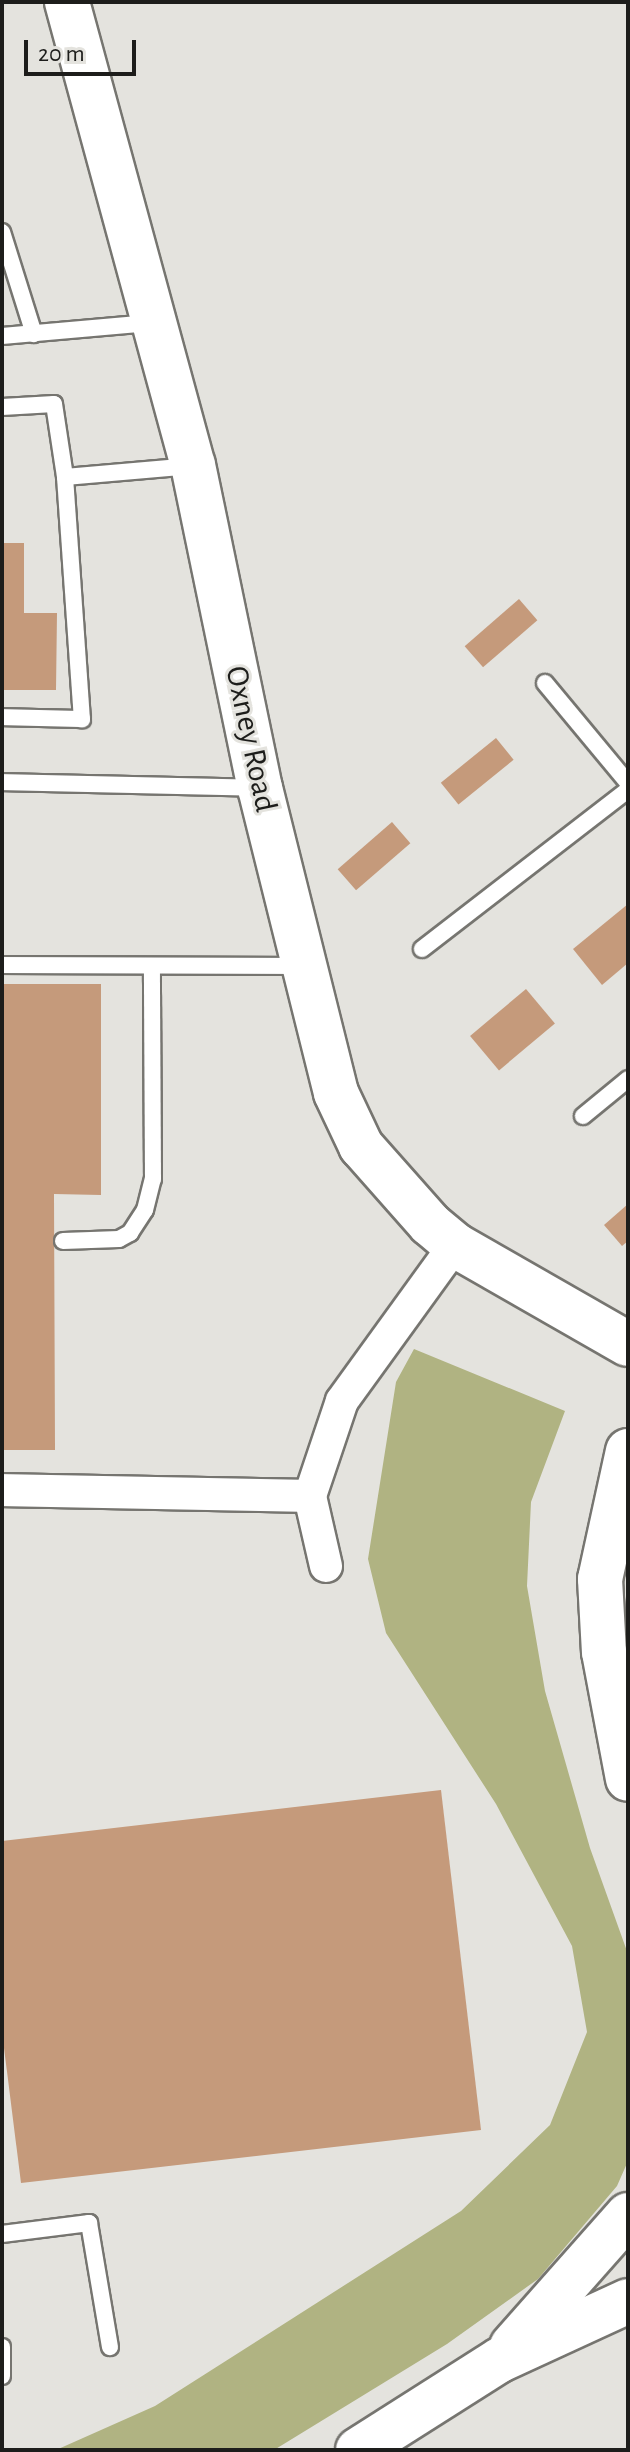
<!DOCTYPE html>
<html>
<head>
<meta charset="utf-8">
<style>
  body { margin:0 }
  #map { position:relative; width:630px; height:2452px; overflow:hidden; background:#e4e3de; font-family:"Alegreya Sans",sans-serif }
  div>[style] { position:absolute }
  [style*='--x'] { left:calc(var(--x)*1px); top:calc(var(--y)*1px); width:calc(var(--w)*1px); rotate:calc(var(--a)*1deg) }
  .forest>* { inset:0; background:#b0b382 }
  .building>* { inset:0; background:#c59a7b; transform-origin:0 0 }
  .roads { filter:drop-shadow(2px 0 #767570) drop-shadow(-2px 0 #767570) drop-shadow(0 2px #767570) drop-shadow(0 -2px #767570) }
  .lane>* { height:16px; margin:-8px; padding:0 8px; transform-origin:8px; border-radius:8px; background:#fff }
  .street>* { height:32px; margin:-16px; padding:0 16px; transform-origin:16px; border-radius:16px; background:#fff }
  .secondary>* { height:44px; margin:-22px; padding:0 22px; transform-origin:22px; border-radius:22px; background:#fff }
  span { translate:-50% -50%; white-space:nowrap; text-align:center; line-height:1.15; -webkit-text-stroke:6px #e4e3de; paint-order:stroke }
  .street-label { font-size:32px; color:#1d1d1b }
  .frame { position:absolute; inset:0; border:4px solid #1d1d1b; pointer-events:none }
  .scale { position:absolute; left:24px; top:40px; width:112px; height:36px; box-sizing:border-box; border:4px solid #1d1d1b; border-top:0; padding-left:10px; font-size:24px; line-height:28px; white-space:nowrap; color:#1d1d1b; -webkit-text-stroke:6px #e4e3de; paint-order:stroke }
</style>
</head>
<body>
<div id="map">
  <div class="forest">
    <i style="clip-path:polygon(414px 1349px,565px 1411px,531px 1502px,527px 1586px,545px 1691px,590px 1848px,628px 1954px,628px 2161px,617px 2186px,538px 2279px,447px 2344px,274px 2450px,56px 2450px,155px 2406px,461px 2211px,550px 2125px,587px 2032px,572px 1946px,496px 1804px,386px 1633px,368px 1559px,396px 1382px)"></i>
  </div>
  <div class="building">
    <i style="clip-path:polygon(2px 543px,24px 543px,24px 613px,57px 613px,56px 690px,2px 690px)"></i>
    <i style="left:519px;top:599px;width:28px;height:72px;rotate:49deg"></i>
    <i style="left:496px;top:738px;width:28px;height:71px;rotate:51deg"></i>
    <i style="left:392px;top:822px;width:28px;height:72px;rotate:49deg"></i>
    <i style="clip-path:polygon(628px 904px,628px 963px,602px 985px,573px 949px)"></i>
    <i style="clip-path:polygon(2px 984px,101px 984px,101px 1195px,54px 1194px,55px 1450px,2px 1450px)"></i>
    <i style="left:526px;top:989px;width:45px;height:73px;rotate:50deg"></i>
    <i style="clip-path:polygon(628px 1204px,628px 1241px,622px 1246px,604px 1225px)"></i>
    <i style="clip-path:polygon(441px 1790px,481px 2130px,21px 2183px,2px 2032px,2px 1841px)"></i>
  </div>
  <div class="roads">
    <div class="lane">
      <i style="--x:2;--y:232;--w:107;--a:72.6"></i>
      <i style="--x:2;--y:336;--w:151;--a:-5"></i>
      <i style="--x:2;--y:407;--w:52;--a:-3.3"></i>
      <i style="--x:54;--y:404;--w:74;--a:81.4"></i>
      <i style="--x:65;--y:477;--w:243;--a:86"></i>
      <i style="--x:82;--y:719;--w:80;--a:-178.6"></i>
      <i style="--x:65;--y:477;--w:127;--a:-5"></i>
      <i style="--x:545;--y:683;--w:130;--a:50.3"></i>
      <i style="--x:2;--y:782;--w:257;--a:1.3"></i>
      <i style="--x:422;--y:949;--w:260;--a:-37.7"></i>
      <i style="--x:2;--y:965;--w:299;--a:0.2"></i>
      <i style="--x:583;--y:1116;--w:58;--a:-39.4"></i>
      <i style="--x:63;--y:1241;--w:56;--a:-2"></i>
      <i style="--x:119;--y:1239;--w:13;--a:-29"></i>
      <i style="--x:130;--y:1233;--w:27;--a:-57"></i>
      <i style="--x:145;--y:1210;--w:32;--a:-76"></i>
      <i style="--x:153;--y:1179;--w:211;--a:-90.3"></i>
      <i style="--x:2;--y:2234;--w:88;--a:-7.2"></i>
      <i style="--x:89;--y:2223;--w:126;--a:80.4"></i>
      <i style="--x:2;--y:2347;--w:29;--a:90"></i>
    </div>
    <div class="street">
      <i style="--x:2;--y:1490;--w:308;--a:1.1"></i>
      <i style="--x:326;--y:1566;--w:72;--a:-102.9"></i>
      <i style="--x:310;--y:1496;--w:100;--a:-71.4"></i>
      <i style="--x:342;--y:1401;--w:193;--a:-54.1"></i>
    </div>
    <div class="secondary">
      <i style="--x:67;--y:2;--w:480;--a:74.8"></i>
      <i style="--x:193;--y:465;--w:330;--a:78.3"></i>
      <i style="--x:260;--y:788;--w:314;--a:76"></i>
      <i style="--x:336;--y:1093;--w:59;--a:64.7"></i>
      <i style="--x:361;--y:1146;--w:104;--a:48.5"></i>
      <i style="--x:430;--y:1224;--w:33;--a:40"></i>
      <i style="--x:455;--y:1245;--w:199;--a:29.8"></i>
      <i style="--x:628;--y:1451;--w:131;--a:102.3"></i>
      <i style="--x:600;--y:1579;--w:73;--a:86.9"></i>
      <i style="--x:604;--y:1652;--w:129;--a:79.3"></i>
      <i style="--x:512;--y:2346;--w:175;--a:-48.5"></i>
      <i style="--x:358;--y:2450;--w:168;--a:-32.4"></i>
      <i style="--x:500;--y:2360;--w:141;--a:-24.7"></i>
    </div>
  </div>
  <div class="street-label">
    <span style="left:251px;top:739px;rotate:78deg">Oxney Road</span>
  </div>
  <div class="frame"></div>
  <div class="scale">20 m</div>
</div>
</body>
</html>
